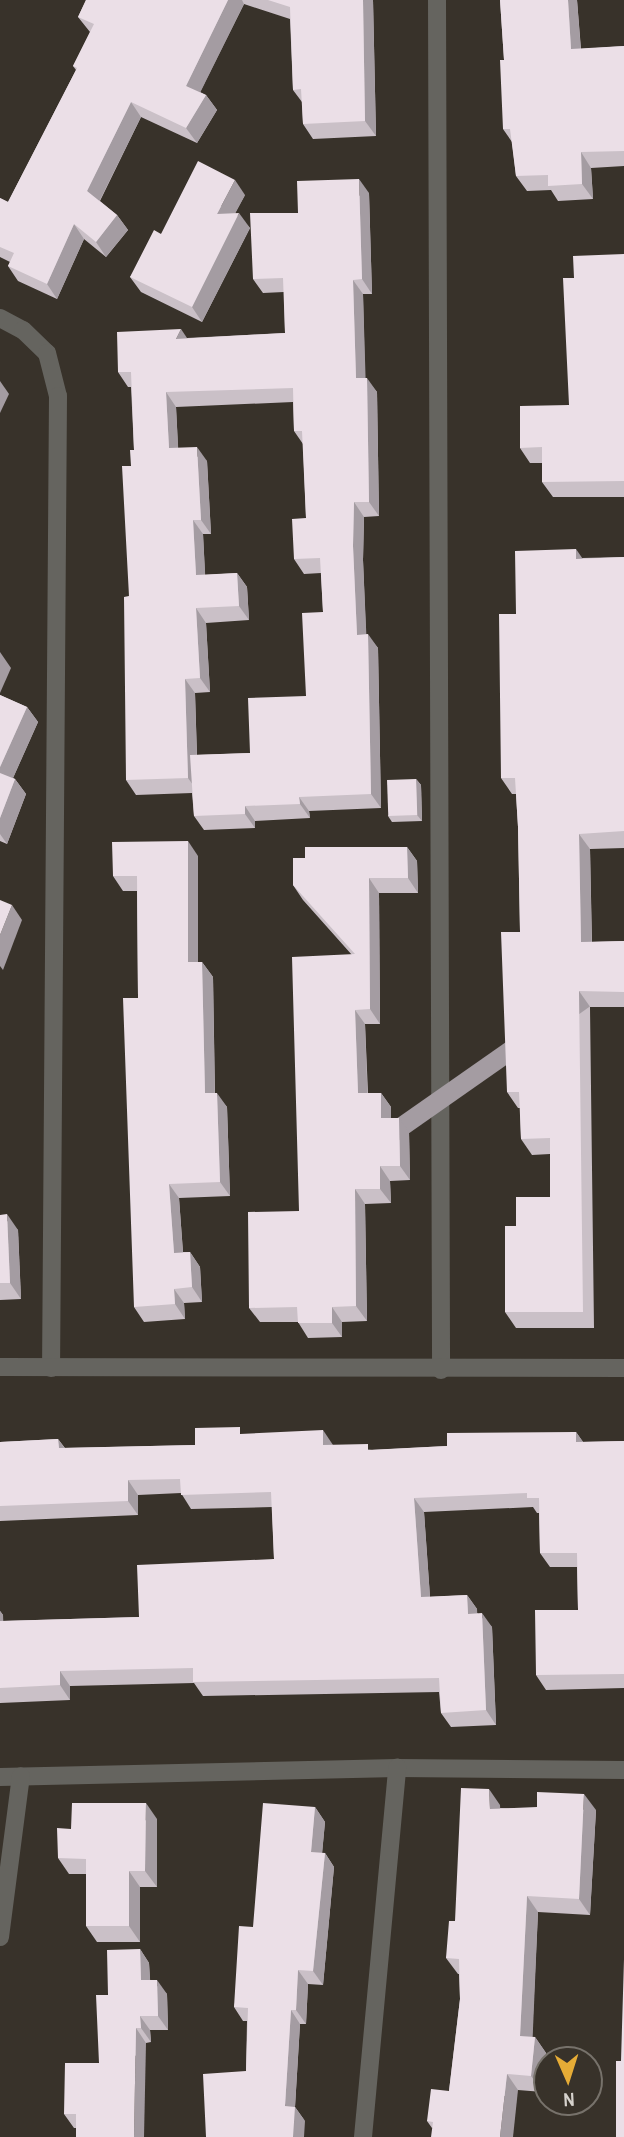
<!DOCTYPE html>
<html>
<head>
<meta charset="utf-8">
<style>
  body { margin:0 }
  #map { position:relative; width:624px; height:2137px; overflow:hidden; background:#38322a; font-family:"Archivo Narrow",sans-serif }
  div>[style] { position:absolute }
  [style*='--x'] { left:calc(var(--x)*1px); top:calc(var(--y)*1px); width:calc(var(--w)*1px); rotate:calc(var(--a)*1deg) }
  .street>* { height:18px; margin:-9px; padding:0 9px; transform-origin:9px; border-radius:9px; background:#65645f }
  .wall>* { inset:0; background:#cac0c7 }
  .shaded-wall>* { inset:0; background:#a49ca2; transform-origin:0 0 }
  .building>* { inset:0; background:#ebdfe7; transform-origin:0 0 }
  span { translate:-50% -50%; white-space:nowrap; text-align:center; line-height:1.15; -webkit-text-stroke:7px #38322a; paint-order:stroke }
  .north { position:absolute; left:533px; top:2046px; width:70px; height:70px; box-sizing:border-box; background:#38322a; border:2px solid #77726b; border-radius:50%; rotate:177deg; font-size:19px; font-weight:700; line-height:28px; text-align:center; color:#d6d2cd }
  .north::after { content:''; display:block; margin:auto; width:24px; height:32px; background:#e6ac36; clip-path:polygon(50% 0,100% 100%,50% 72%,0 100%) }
</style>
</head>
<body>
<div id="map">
  <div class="street">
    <i style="--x:437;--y:0;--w:1370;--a:89.83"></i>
    <i style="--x:0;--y:318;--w:26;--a:28"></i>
    <i style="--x:23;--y:330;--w:33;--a:44"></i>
    <i style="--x:47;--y:353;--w:44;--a:75.7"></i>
    <i style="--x:58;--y:396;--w:972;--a:90.41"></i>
    <i style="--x:0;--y:1367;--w:624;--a:0.09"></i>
    <i style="--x:0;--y:1777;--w:397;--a:-1.3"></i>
    <i style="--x:397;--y:1768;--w:227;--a:0.5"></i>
    <i style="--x:0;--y:1937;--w:162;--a:-82.6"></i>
    <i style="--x:363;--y:2137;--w:371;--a:-84.7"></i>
  </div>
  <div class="wall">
    <i style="clip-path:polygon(86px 0,373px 0,376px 136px,313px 139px,303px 124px,302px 102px,293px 90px,290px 19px,244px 4px,200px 92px,206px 95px,217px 110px,197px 143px,141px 117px,100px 201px,117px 215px,128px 230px,106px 257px,84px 239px,57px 299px,18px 281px,8px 266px,10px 262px,0 257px,0 198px,8px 202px,76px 70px,73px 66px,90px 32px,78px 17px)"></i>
    <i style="clip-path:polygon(500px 0,577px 0,581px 49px,624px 46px,624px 166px,591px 168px,593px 199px,558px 201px,551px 190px,527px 191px,516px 176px,512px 142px,503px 129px,504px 60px)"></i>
    <i style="clip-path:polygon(evenodd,369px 193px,372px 294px,363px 294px,365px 378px,377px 392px,379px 516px,364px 517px,363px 560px,366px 634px,378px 648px,381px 808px,309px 811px,310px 818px,255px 821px,255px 828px,204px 830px,194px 816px,192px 793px,136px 795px,126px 780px,131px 466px,134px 450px,131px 387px,128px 387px,118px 372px,187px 338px,285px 333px,284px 292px,263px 293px,253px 279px,298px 213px,369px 193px,293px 402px,294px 431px,303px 444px,306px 518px,294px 559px,304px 574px,321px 573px,323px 612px,306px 696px,250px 753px,197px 755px,195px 693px,210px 692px,206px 623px,249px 620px,247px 587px,237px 573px,205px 575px,203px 534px,211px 534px,207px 461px,178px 448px,176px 407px,293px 402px)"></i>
    <i style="clip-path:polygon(245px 195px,235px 213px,250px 228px,202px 322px,141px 292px,130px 277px,161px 234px)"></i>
    <i style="clip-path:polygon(624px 254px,624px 497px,553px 497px,542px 482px,542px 463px,530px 463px,520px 448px,569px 405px,574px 278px)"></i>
    <i style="clip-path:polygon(624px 557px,624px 848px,590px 849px,592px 942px,624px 941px,624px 1007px,590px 1007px,594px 1328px,516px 1328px,505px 1312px,516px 1226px,550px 1197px,550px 1154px,532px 1155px,521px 1139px,520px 1108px,518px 1108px,507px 1092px,520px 932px,518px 827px,516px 794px,512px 794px,501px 778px,516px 614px,582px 558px)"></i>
    <i style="clip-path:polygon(0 695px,27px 707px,38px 722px,13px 778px,15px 779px,26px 794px,7px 844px,0 841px)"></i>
    <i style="clip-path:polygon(416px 779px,421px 785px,422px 821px,392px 822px,388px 816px)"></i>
    <i style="clip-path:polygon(407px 847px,417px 861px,418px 893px,379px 893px,380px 1024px,365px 1024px,368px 1093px,381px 1093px,391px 1107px,391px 1118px,409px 1132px,410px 1180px,390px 1181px,391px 1203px,365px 1204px,367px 1321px,342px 1322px,342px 1337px,308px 1338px,298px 1322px,260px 1322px,249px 1308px,299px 1211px,352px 955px,303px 900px,293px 885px,305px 858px)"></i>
    <i style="clip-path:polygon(198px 856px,198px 962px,202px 962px,213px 977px,215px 1093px,227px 1107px,230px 1196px,179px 1198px,183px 1252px,190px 1252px,200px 1267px,202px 1302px,184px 1303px,185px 1319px,144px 1322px,134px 1307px,138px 998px,137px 891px,123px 891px,113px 876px)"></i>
    <i style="clip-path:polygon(0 1215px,18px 1230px,21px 1299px,0 1300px)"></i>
    <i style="clip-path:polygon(576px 1432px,583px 1442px,624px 1441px,624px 1688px,546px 1690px,536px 1675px,578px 1610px,577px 1567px,550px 1567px,540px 1553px,539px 1513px,537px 1513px,533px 1507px,424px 1512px,430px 1597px,467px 1595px,477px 1609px,477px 1613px,492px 1627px,496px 1725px,451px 1727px,441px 1713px,439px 1692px,203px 1696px,194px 1683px,70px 1686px,70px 1700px,0 1703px,0 1611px,3px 1615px,3px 1621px,139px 1617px,274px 1559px,272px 1507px,191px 1509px,181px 1493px,138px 1495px,138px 1515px,0 1521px,0 1442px,58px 1439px,65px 1448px,195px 1445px,244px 1434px,372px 1450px,447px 1446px)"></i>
    <i style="clip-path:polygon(500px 1805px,500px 1808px,596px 1810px,590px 1915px,538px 1912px,532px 2037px,535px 2037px,546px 2053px,543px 2092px,518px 2090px,432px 2128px,427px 2121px,449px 2091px,460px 1999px,459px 1974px,458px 1974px,446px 1958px)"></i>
    <i style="clip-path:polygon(315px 1807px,325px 1822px,322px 1853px,325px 1853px,334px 1867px,323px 1985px,308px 1984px,306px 2024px,300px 2024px,295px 2107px,305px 2121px,246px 2071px,247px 2021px,243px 2021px,234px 2007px,253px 1927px)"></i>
    <i style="clip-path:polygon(157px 1819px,157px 1887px,140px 1887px,140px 1942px,97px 1942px,86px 1926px,86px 1874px,69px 1874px,58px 1858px,71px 1829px)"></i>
    <i style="clip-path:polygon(140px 1949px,149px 1963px,150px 1980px,167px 1994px,168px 2030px,150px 2030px,151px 2042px,146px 2043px,76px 2128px,74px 2128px,64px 2114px,99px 2063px,108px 1995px)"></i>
  </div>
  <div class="shaded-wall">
    <i style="clip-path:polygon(228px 0,242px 0,244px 4px,196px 101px,186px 86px)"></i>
    <i style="clip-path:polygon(363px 0,373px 0,376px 136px,365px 121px)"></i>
    <i style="clip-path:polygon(568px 0,577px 0,582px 65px,571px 49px)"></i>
    <i style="clip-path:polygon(206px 95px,217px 110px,197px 143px,186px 128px)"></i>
    <i style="clip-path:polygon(131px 102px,141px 117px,97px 206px,87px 191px)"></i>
    <i style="clip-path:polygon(581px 152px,591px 168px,593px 199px,582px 184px)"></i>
    <i style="clip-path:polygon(359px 179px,369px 193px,372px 294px,362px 279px)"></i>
    <i style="clip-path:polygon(235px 180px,245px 195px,227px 229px,217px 214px)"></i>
    <i style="clip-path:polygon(239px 213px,250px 228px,202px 322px,192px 307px)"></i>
    <i style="clip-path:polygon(117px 215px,128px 230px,106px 257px,96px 242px)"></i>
    <i style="clip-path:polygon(74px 224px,84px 239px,57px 299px,47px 284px)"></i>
    <i style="clip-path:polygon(353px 280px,363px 294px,366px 392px,356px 378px)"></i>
    <i style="clip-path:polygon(181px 329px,191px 344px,176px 339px)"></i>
    <i style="clip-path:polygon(367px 378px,377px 392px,379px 516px,369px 502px)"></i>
    <i style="clip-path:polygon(0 381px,9px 394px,0 413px)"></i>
    <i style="clip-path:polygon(166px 392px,176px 407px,179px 463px,169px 448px)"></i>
    <i style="clip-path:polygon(197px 447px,207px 461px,211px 534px,201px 520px)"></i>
    <i style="clip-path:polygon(354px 502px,364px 517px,363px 560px,367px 649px,357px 635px,353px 546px)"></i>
    <i style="clip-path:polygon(193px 520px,203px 534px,206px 590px,196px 575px)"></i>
    <i style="clip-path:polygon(576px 549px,587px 565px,576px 559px)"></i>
    <i style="clip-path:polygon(237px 573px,247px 587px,249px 620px,239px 606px)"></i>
    <i style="clip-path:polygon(196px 608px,206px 623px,210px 692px,200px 678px)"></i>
    <i style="clip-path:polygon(368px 634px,378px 648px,381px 808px,371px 794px)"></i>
    <i style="clip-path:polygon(0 652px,11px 668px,0 693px)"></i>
    <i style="clip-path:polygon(185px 679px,195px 693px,198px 792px,188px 778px)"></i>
    <i style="clip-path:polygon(27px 707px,38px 722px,9px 787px,0 775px,0 767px)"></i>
    <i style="clip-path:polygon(15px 779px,26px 794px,7px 844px,0 834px,0 818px)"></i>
    <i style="clip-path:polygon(416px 779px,421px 785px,422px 821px,417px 815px)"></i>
    <i style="clip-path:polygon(299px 797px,309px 811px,310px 818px,300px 804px)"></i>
    <i style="clip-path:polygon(245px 806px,255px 821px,255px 828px,245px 814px)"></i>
    <i style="clip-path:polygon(579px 834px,590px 849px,592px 957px,581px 942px)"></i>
    <i style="clip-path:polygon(188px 841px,198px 856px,198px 977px,188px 962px)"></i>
    <i style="clip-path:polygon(407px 847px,417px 861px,418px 893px,408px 878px)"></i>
    <i style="clip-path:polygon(369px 878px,379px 893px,380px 1024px,370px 1009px)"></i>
    <i style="clip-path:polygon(12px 905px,22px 920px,3px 970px,0 966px,0 935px)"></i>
    <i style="clip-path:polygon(202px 962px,213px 977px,215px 1108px,205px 1093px)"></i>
    <i style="left:579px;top:991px;width:19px;height:321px;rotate:55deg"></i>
    <i style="clip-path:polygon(355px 1010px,365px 1024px,368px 1108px,358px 1093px)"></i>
    <i style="clip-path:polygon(217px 1093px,227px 1107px,230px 1196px,220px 1182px)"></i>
    <i style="clip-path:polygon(381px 1093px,391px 1107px,391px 1133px,381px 1118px)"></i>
    <i style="clip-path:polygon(399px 1118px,409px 1132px,410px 1180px,400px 1166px)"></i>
    <i style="clip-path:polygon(380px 1166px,390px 1181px,391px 1203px,380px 1189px)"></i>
    <i style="clip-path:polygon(169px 1184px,179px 1198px,184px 1267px,174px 1253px)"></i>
    <i style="clip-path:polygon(355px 1189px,365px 1204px,367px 1321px,356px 1306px)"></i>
    <i style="clip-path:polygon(7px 1214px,18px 1230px,21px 1299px,10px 1283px)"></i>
    <i style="clip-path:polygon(190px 1252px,200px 1267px,202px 1302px,192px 1287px)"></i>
    <i style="clip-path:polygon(174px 1289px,184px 1303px,185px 1319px,175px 1304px)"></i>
    <i style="clip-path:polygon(332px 1307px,342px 1322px,342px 1337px,332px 1323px)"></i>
    <i style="clip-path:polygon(323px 1430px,333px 1445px,323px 1445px)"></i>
    <i style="clip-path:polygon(576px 1432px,586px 1446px,576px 1442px)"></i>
    <i style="clip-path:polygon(58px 1439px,68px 1453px,59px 1448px)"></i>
    <i style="clip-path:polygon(128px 1480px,138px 1495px,138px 1515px,128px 1501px)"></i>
    <i style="clip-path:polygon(414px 1498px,424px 1512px,431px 1611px,421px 1597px)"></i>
    <i style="clip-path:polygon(467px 1595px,477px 1609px,478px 1628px,468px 1614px)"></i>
    <i style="clip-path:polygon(0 1611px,3px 1615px,4px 1635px,0 1629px)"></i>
    <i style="clip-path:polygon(482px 1613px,492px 1627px,496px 1725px,486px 1710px)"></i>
    <i style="clip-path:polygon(60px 1671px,70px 1686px,70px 1700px,60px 1685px)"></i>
    <i style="clip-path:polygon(489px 1789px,500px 1805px,501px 1825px,490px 1809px)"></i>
    <i style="clip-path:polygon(584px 1794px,596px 1810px,590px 1915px,579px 1899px)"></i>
    <i style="clip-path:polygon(146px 1803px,157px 1819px,157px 1887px,145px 1871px)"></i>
    <i style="clip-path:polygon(315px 1807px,325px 1822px,321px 1866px,311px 1852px)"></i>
    <i style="clip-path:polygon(325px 1853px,334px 1867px,323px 1985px,313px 1971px)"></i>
    <i style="clip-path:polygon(129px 1871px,140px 1887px,140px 1942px,129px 1926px)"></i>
    <i style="clip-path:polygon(527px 1896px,538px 1912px,532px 2052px,520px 2036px)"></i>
    <i style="clip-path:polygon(140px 1949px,149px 1963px,151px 1994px,141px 1980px)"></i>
    <i style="clip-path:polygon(298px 1970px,308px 1984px,306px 2024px,296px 2010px)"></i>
    <i style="clip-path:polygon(157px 1980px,167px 1994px,168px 2030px,158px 2016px)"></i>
    <i style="clip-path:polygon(291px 2010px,300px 2024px,295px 2107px,305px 2121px,304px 2137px,293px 2137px,285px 2106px)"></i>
    <i style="clip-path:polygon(140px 2016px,150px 2030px,151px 2042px,141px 2028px)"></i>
    <i style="clip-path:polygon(136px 2028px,146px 2043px,144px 2137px,134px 2137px)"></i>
    <i style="clip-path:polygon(535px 2037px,546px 2053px,543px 2092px,531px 2076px)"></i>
    <i style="clip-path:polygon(507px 2074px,518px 2090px,513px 2137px,500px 2137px)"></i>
  </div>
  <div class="building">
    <i style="clip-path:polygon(86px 0,228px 0,186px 86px,206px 95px,186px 128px,131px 102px,87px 191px,117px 215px,96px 242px,74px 224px,47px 284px,8px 266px,14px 253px,0 247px,0 198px,8px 202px,77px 68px,73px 66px,94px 24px,78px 17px)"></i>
    <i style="clip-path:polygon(268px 0,363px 0,365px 121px,303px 124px,301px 89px,293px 90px,290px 7px)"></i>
    <i style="clip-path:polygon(500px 0,568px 0,571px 49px,624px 46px,624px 151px,581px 152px,582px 184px,548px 186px,548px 175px,516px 176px,510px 129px,503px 129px,500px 60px,504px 60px)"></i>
    <i style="clip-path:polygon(198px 161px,235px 180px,217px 214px,239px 213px,192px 307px,130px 277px,154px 230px,161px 234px)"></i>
    <i style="clip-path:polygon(359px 179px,362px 279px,353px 280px,356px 378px,367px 378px,369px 502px,354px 502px,353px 546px,357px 635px,368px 634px,371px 794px,299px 797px,300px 804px,245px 806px,245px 814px,194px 816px,190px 755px,250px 753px,248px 698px,306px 696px,302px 613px,323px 612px,320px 558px,294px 559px,292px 519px,306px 518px,302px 431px,294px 431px,293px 388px,166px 392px,169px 448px,197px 447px,201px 520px,193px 520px,196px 575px,237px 573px,239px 606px,196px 608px,200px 678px,185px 679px,188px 778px,126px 780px,124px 597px,129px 596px,122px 466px,131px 466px,130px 450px,134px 450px,131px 372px,118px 372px,117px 332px,181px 329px,176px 339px,285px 333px,283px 278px,253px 279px,250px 213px,298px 213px,297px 181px)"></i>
    <i style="clip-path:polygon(624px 254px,624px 481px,542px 482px,542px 447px,520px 448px,520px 406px,569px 405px,563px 278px,574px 278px,573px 256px)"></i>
    <i style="clip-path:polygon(576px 549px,576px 559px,624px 557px,624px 831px,579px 834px,581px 942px,624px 941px,624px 992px,579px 991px,583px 1312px,505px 1312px,505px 1226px,516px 1226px,516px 1197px,550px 1197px,550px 1138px,521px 1139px,519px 1092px,507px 1092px,501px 932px,520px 932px,518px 827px,515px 778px,501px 778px,499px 614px,516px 614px,515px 551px)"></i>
    <i style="clip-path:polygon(0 695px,27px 707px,0 767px)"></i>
    <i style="clip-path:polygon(0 773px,15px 779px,0 818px)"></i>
    <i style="left:416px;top:779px;width:36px;height:29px;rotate:88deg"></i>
    <i style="clip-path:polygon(188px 841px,188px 962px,202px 962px,205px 1093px,217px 1093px,220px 1182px,169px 1184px,174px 1253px,190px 1252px,192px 1287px,174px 1289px,175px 1304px,134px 1307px,123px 998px,138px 998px,137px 876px,113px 876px,112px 842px)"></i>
    <i style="clip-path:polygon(305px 847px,407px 847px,408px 878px,369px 878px,370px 1009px,355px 1010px,358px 1093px,381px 1093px,381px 1118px,399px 1118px,400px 1166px,380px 1166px,380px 1189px,355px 1189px,356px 1306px,332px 1307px,332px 1323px,298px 1323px,297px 1307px,249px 1308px,248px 1212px,299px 1211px,292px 957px,355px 954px,293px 885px,293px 858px,305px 858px)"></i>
    <i style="clip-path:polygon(0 900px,12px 905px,0 935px)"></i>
    <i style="clip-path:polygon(7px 1214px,10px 1283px,0 1283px,0 1215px)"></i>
    <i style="clip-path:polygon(240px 1427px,240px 1434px,323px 1430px,323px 1445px,368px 1444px,368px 1450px,447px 1446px,447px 1433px,576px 1432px,576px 1442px,624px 1441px,624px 1674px,536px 1675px,535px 1610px,578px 1610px,577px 1553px,540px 1553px,539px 1498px,527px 1498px,527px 1493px,414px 1498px,421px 1597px,467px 1595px,468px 1614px,482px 1613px,486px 1710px,441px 1713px,439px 1678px,193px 1682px,193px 1668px,60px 1671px,60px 1685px,0 1688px,0 1621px,139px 1617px,137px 1565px,274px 1559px,271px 1492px,181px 1495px,180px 1479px,128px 1480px,128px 1501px,0 1506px,0 1442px,58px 1439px,59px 1448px,195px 1445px,195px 1428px)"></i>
    <i style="clip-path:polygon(461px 1788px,489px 1789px,490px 1809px,537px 1807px,537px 1792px,584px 1794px,579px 1899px,527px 1896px,520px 2036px,535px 2037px,531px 2076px,507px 2074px,500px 2137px,431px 2137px,433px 2122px,427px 2121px,431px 2089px,449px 2091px,460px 1999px,459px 1959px,446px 1958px,449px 1921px,455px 1921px)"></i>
    <i style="clip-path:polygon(72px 1803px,146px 1803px,145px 1871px,129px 1871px,129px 1926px,86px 1926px,86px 1859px,58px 1858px,57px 1828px,71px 1829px)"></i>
    <i style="clip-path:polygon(263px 1803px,315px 1807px,311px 1852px,325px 1853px,313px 1971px,298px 1970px,296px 2010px,291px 2010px,285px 2106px,295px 2107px,293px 2137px,206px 2137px,203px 2074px,246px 2071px,248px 2008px,234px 2007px,239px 1926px,253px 1927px)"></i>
    <i style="clip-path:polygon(140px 1949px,141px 1980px,157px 1980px,158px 2016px,140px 2016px,141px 2028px,136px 2028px,134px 2137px,76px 2137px,76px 2114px,64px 2114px,65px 2063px,99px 2063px,96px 1995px,108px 1995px,107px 1950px)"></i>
    <i style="clip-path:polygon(624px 1959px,624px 2137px,616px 2137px,616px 2061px,621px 2061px)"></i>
  </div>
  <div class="north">N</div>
</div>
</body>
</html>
